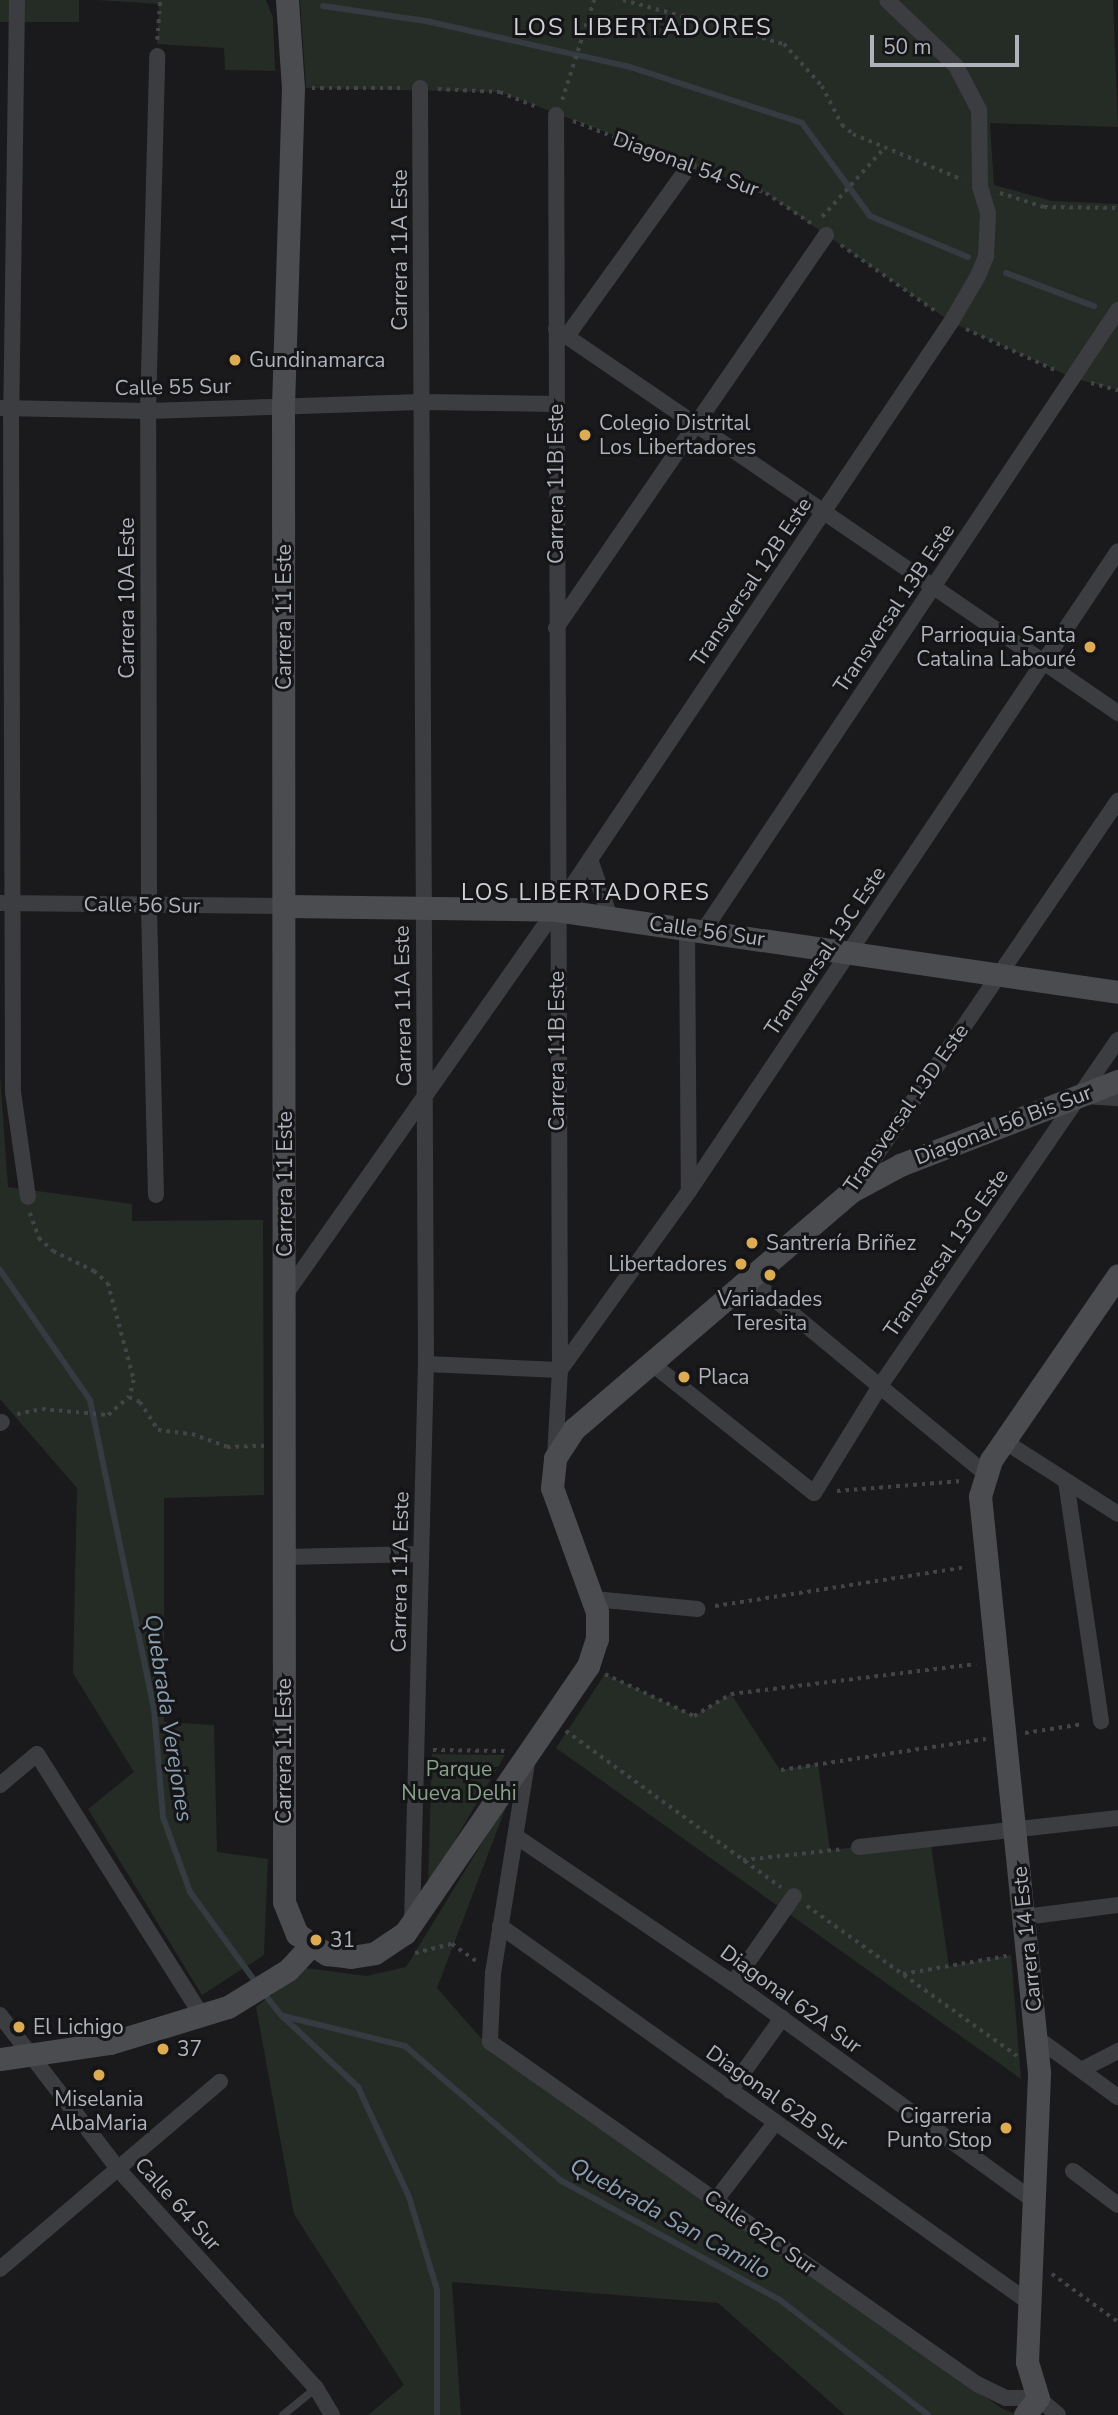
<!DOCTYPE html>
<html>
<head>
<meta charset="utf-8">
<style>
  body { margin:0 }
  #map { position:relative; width:1118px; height:2415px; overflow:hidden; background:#1a1a1c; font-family:"Nunito Sans",sans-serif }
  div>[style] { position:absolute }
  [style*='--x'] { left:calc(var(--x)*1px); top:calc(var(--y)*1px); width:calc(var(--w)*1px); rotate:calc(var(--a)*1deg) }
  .green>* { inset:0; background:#252c25; transform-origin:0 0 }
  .stream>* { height:6px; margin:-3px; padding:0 3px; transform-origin:3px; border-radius:3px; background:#343b41 }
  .path>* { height:3.5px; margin-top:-1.75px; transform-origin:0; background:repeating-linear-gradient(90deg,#424447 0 3.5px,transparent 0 8.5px) }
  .lane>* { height:8px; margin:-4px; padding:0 4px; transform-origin:4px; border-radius:4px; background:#3c3d41 }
  .street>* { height:16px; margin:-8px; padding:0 8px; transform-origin:8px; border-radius:8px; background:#3c3d41 }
  .secondary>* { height:23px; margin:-11.5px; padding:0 11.5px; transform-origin:11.5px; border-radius:11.5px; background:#4a4c50 }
  .dots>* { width:19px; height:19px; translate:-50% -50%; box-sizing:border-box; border:4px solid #151517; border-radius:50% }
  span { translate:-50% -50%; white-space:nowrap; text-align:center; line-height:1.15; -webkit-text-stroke:6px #151517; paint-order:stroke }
  .street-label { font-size:21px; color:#aeb2ba }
  .poi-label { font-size:21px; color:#aeb2ba }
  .left { translate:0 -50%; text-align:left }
  .right { translate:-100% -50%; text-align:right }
  .park-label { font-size:21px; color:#88a289 }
  .neighbourhood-label { font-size:23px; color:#cfd1d6; letter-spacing:2px }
  .water-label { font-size:23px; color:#8a9fb0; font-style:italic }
  .quarter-label { font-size:24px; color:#cfd1d6; letter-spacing:2px }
  .scale { position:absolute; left:870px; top:35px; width:149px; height:32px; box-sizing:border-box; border:4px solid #aeb2ba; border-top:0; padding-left:9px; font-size:21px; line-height:24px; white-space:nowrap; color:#aeb2ba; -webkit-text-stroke:5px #151517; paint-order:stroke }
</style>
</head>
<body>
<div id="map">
  <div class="green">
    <i style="left:0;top:0;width:79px;height:22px"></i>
    <i style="clip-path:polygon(97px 0,266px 0,273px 18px,275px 71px,225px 70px,224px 48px,157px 44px,159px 4px)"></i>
    <i style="clip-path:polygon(300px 0,1113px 0,1118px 127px,990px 123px,994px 185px,1052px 201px,1118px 204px,1118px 390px,1073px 378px,951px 322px,766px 193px,500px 92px,306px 88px)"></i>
    <i style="clip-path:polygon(0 1075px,8px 1187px,132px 1204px,132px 1221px,263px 1220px,264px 1495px,164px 1498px,164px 1722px,214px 1725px,217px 1852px,268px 1859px,264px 1955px,202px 1995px,88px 1809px,134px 1772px,73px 1673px,77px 1488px,0 1399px)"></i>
    <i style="clip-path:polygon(605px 1674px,694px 1716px,731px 1694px,780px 1770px,818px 1764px,830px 1850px,930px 1839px,949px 1966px,1011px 1955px,1021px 2079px,556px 1748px)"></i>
    <i style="clip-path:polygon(432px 1754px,505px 1755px,428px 1886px)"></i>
    <i style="clip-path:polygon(509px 1799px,437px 1988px,495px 2054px,1001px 2408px,1018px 2415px,845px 2415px,718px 2303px,452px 2282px,461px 2415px,368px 2415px,404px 2385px,294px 2214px,256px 2007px,306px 1968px,367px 1976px,406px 1967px)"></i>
  </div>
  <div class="stream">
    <i style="--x:323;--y:6;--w:104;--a:8.3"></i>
    <i style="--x:426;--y:21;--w:209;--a:12.7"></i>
    <i style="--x:630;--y:67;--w:181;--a:18"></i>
    <i style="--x:802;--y:123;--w:115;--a:53.8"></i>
    <i style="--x:870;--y:216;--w:106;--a:22.7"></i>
    <i style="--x:1006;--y:273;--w:94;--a:20.6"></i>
    <i style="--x:0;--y:1270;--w:158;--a:55.3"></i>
    <i style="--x:90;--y:1400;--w:316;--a:78.3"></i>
    <i style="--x:154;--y:1709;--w:108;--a:85.2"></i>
    <i style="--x:163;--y:1817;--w:80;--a:70.2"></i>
    <i style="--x:190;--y:1892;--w:114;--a:53.9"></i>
    <i style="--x:263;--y:1992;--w:29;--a:52"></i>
    <i style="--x:281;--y:2015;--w:105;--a:43.1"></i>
    <i style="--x:358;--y:2087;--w:121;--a:65.1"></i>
    <i style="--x:409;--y:2197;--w:97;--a:73.2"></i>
    <i style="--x:437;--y:2290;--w:125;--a:90"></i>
    <i style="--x:283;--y:2016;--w:126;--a:13.8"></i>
    <i style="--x:405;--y:2046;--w:205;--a:40.8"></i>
    <i style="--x:560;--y:2180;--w:251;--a:28.6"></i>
    <i style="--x:780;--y:2300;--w:187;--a:37.8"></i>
  </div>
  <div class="path">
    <i style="--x:623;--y:0;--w:167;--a:15.3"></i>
    <i style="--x:784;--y:44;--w:57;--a:47.9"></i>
    <i style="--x:822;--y:86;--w:44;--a:62.9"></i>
    <i style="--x:842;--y:125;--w:14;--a:39"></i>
    <i style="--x:853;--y:134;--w:119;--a:22.7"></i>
    <i style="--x:157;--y:40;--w:40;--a:-85.7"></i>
    <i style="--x:312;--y:88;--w:90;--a:0"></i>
    <i style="--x:438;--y:89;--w:62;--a:2.8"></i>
    <i style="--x:500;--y:92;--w:42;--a:22.3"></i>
    <i style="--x:562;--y:100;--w:105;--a:-72.3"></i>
    <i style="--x:573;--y:121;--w:107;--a:21.3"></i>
    <i style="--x:703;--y:171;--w:67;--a:19.2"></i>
    <i style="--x:766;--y:193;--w:55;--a:34"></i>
    <i style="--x:1000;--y:193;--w:46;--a:17.7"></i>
    <i style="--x:1044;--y:207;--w:74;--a:0.8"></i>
    <i style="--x:822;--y:217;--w:94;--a:-48"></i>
    <i style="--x:841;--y:245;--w:118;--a:35"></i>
    <i style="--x:966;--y:329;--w:100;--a:24.8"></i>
    <i style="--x:1091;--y:383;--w:28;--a:15"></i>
    <i style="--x:30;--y:1213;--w:27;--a:70"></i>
    <i style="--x:39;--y:1238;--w:19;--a:43"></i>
    <i style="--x:53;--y:1251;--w:46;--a:26"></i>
    <i style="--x:94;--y:1271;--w:18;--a:41"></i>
    <i style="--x:108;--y:1283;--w:100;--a:75"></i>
    <i style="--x:134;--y:1380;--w:16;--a:104"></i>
    <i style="--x:17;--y:1414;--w:25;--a:-11"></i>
    <i style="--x:42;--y:1409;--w:66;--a:5.2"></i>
    <i style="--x:108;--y:1415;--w:28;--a:-41"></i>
    <i style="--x:129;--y:1397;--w:12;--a:24"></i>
    <i style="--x:140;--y:1402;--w:33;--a:57"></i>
    <i style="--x:158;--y:1430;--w:34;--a:7"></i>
    <i style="--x:192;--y:1434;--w:37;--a:20"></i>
    <i style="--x:227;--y:1447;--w:37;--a:-2"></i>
    <i style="--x:837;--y:1491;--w:125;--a:-4.6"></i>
    <i style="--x:715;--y:1606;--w:254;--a:-8.8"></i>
    <i style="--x:605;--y:1674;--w:98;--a:25.3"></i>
    <i style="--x:694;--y:1716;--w:43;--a:-30.7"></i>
    <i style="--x:731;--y:1694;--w:247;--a:-7"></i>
    <i style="--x:566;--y:1731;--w:266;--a:36"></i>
    <i style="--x:1025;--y:1733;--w:59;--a:-8.8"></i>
    <i style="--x:433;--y:1750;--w:72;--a:0.8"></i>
    <i style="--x:781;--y:1770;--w:207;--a:-8.6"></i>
    <i style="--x:743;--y:1860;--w:101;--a:-6.3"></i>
    <i style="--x:807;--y:1906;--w:258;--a:35.5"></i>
    <i style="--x:415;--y:1953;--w:38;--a:-14"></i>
    <i style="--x:452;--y:1944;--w:32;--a:35"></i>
    <i style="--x:903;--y:1974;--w:105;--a:-9.9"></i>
    <i style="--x:1052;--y:2274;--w:82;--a:36"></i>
  </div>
  <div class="lane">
    <i style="--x:283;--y:2415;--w:43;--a:-39.3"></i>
  </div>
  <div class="street">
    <i style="--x:17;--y:0;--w:408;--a:90.8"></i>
    <i style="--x:11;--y:408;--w:684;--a:89.83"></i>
    <i style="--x:13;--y:1092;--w:106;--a:81.9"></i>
    <i style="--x:556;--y:329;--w:681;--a:34.34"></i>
    <i style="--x:567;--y:336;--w:209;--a:-54.3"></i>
    <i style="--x:2;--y:408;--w:146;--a:1.2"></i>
    <i style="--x:148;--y:411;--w:273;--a:-1.9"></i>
    <i style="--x:421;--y:402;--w:135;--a:0.8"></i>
    <i style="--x:556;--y:628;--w:477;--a:-55.5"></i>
    <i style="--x:590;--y:859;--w:61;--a:71"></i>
    <i style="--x:0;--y:903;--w:286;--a:0.6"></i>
    <i style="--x:687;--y:928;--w:263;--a:89.6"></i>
    <i style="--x:704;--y:930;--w:746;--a:-56.27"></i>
    <i style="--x:1086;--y:1096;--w:32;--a:4"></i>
    <i style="--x:853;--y:1189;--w:470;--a:-55.7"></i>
    <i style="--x:156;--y:1195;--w:290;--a:-91.4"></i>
    <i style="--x:149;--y:905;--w:494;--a:-90.1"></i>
    <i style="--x:148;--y:411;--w:355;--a:-88.5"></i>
    <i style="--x:749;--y:1278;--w:306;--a:39.6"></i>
    <i style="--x:285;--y:1295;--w:471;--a:-54.9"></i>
    <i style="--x:556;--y:910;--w:708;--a:-56.11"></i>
    <i style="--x:951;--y:322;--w:53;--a:-59.6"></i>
    <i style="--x:978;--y:276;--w:22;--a:-68"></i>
    <i style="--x:986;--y:256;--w:43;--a:-87.3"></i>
    <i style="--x:988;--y:213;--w:27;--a:-107"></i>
    <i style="--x:980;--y:187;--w:77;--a:-90.7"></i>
    <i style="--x:979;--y:110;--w:50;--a:-117.6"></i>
    <i style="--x:956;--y:66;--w:95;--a:-136.3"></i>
    <i style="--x:651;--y:1363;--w:208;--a:38.6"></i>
    <i style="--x:814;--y:1493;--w:126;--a:-58.3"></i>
    <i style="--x:880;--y:1386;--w:420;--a:-55.5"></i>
    <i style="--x:426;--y:1364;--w:134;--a:2.6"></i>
    <i style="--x:560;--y:1370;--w:221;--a:-54.2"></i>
    <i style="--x:689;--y:1191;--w:770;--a:-56.17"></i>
    <i style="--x:0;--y:1423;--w:2;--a:-27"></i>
    <i style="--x:1004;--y:1441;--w:135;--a:32.6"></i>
    <i style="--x:555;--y:1456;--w:86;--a:-86.7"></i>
    <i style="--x:560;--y:1370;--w:1255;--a:-90.18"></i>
    <i style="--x:1066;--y:1481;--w:243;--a:81.7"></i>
    <i style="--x:284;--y:1557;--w:137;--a:-1.3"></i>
    <i style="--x:594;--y:1599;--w:104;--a:5.5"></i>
    <i style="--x:528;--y:1757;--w:219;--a:99.2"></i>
    <i style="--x:493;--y:1973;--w:69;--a:92.5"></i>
    <i style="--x:490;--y:2042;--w:595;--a:35.08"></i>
    <i style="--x:977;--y:2384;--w:32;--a:26"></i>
    <i style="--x:1006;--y:2398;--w:32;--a:0"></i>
    <i style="--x:1038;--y:2398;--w:26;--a:40"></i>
    <i style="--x:0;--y:1785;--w:48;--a:-40"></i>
    <i style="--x:37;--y:1754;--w:310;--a:57.8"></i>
    <i style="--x:517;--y:1837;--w:261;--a:34.1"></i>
    <i style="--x:733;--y:1983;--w:374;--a:35.9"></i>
    <i style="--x:859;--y:1847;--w:261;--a:-6.4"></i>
    <i style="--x:1025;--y:1917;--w:94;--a:-7.4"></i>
    <i style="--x:412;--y:1923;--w:559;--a:-88.57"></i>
    <i style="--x:426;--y:1364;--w:1276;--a:-90.27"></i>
    <i style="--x:500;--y:1926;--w:650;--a:35.43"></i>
    <i style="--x:733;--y:1983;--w:106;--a:-55"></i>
    <i style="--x:0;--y:2015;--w:194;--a:52.5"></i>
    <i style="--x:118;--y:2169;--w:295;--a:47.9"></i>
    <i style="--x:316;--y:2388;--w:31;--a:59"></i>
    <i style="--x:1037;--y:2038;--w:100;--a:36.1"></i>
    <i style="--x:1081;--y:2070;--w:42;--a:-27.2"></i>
    <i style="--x:730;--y:2091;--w:90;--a:-54.5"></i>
    <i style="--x:1073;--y:2171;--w:56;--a:37.1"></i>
    <i style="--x:715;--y:2201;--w:98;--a:-52.4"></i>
    <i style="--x:0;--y:2269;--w:289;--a:-40.4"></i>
  </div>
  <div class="secondary">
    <i style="--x:287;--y:0;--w:88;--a:86.1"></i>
    <i style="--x:293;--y:88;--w:317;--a:91.8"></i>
    <i style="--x:283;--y:405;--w:1497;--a:89.96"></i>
    <i style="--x:284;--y:1902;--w:35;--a:68"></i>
    <i style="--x:297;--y:1934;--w:36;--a:34"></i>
    <i style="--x:327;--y:1954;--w:24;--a:7"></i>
    <i style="--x:351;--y:1957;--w:24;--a:-9"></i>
    <i style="--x:375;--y:1953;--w:36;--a:-34"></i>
    <i style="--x:405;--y:1933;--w:324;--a:-55.6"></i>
    <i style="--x:588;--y:1666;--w:28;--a:-72"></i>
    <i style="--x:597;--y:1639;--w:27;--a:-90"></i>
    <i style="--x:597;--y:1612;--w:132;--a:-109.9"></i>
    <i style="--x:552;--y:1488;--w:30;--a:-84"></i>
    <i style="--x:555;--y:1458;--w:35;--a:-57"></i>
    <i style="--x:574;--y:1429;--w:366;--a:-40.6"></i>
    <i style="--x:852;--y:1191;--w:55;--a:-28.4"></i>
    <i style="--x:900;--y:1165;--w:234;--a:-21.1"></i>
    <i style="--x:286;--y:906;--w:270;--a:0.8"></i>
    <i style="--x:556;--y:910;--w:568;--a:8.3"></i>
    <i style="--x:0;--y:2059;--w:111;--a:-8.3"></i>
    <i style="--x:110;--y:2043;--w:123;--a:-17"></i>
    <i style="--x:228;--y:2007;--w:70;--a:-31.7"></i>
    <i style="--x:288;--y:1970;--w:34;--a:-47"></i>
    <i style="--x:1025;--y:2415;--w:21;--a:-53"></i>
    <i style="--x:1038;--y:2398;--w:38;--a:-107"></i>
    <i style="--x:1027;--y:2362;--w:290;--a:-87.6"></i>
    <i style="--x:1039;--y:2072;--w:579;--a:-95.85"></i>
    <i style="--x:980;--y:1496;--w:38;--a:-73"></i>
    <i style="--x:991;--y:1460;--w:224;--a:-55.5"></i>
  </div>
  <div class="dots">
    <i style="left:235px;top:360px;background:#ddab52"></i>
    <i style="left:585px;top:435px;background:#ddab52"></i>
    <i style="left:1090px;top:647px;background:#ddab52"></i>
    <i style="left:752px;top:1243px;background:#ddab52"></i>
    <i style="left:741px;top:1264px;background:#ddab52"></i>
    <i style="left:770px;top:1275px;background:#ddab52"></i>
    <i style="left:684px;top:1377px;background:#ddab52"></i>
    <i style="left:316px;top:1940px;background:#ddab52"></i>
    <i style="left:19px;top:2027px;background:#ddab52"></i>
    <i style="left:163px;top:2049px;background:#ddab52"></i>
    <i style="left:99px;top:2075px;background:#ddab52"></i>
    <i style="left:1006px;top:2128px;background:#ddab52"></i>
  </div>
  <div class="street-label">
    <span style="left:686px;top:164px;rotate:20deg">Diagonal 54 Sur</span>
    <span style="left:400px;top:250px;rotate:-90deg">Carrera 11A Este</span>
    <span style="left:173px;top:387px;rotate:-1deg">Calle 55 Sur</span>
    <span style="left:556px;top:484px;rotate:-90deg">Carrera 11B Este</span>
    <span style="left:751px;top:582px;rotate:-56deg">Transversal 12B Este</span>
    <span style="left:127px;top:598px;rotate:-90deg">Carrera 10A Este</span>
    <span style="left:894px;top:608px;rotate:-56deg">Transversal 13B Este</span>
    <span style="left:284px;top:617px;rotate:-90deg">Carrera 11 Este</span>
    <span style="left:142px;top:905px;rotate:1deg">Calle 56 Sur</span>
    <span style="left:707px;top:931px;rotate:8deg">Calle 56 Sur</span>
    <span style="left:825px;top:951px;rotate:-56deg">Transversal 13C Este</span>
    <span style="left:403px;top:1006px;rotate:-91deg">Carrera 11A Este</span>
    <span style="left:557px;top:1051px;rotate:-90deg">Carrera 11B Este</span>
    <span style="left:906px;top:1108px;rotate:-55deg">Transversal 13D Este</span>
    <span style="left:1003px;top:1125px;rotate:-21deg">Diagonal 56 Bis Sur</span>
    <span style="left:285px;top:1184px;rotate:-90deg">Carrera 11 Este</span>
    <span style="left:946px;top:1253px;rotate:-55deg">Transversal 13G Este</span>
    <span style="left:400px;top:1572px;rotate:-89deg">Carrera 11A Este</span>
    <span style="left:284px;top:1751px;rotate:-90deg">Carrera 11 Este</span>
    <span style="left:1027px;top:1939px;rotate:-96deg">Carrera 14 Este</span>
    <span style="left:791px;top:1999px;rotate:36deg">Diagonal 62A Sur</span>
    <span style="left:777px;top:2098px;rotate:35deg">Diagonal 62B Sur</span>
    <span style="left:178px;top:2204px;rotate:48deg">Calle 64 Sur</span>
    <span style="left:760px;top:2232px;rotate:35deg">Calle 62C Sur</span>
  </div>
  <div class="poi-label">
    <span class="left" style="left:249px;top:360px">Gundinamarca</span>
    <span class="left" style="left:599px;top:435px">Colegio Distrital<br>Los Libertadores</span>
    <span class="right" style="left:1076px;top:647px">Parrioquia Santa<br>Catalina Labouré</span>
    <span class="left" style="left:766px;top:1243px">Santrería Briñez</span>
    <span class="right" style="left:727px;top:1264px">Libertadores</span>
    <span style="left:770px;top:1311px">Variadades<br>Teresita</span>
    <span class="left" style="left:698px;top:1377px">Placa</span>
    <span class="left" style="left:330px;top:1940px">31</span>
    <span class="left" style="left:33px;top:2027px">El Lichigo</span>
    <span class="left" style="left:177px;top:2049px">37</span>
    <span style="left:99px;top:2111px">Miselania<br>AlbaMaria</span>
    <span class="right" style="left:992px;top:2128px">Cigarreria<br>Punto Stop</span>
  </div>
  <div class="park-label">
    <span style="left:459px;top:1781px">Parque<br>Nueva Delhi</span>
  </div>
  <div class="neighbourhood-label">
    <span style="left:586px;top:893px">LOS LIBERTADORES</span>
  </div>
  <div class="water-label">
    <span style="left:168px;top:1718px;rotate:81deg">Quebrada Verejones</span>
    <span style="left:670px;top:2219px;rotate:29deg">Quebrada San Camilo</span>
  </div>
  <div class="quarter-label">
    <span style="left:643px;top:28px">LOS LIBERTADORES</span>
  </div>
  <div class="scale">50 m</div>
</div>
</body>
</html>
